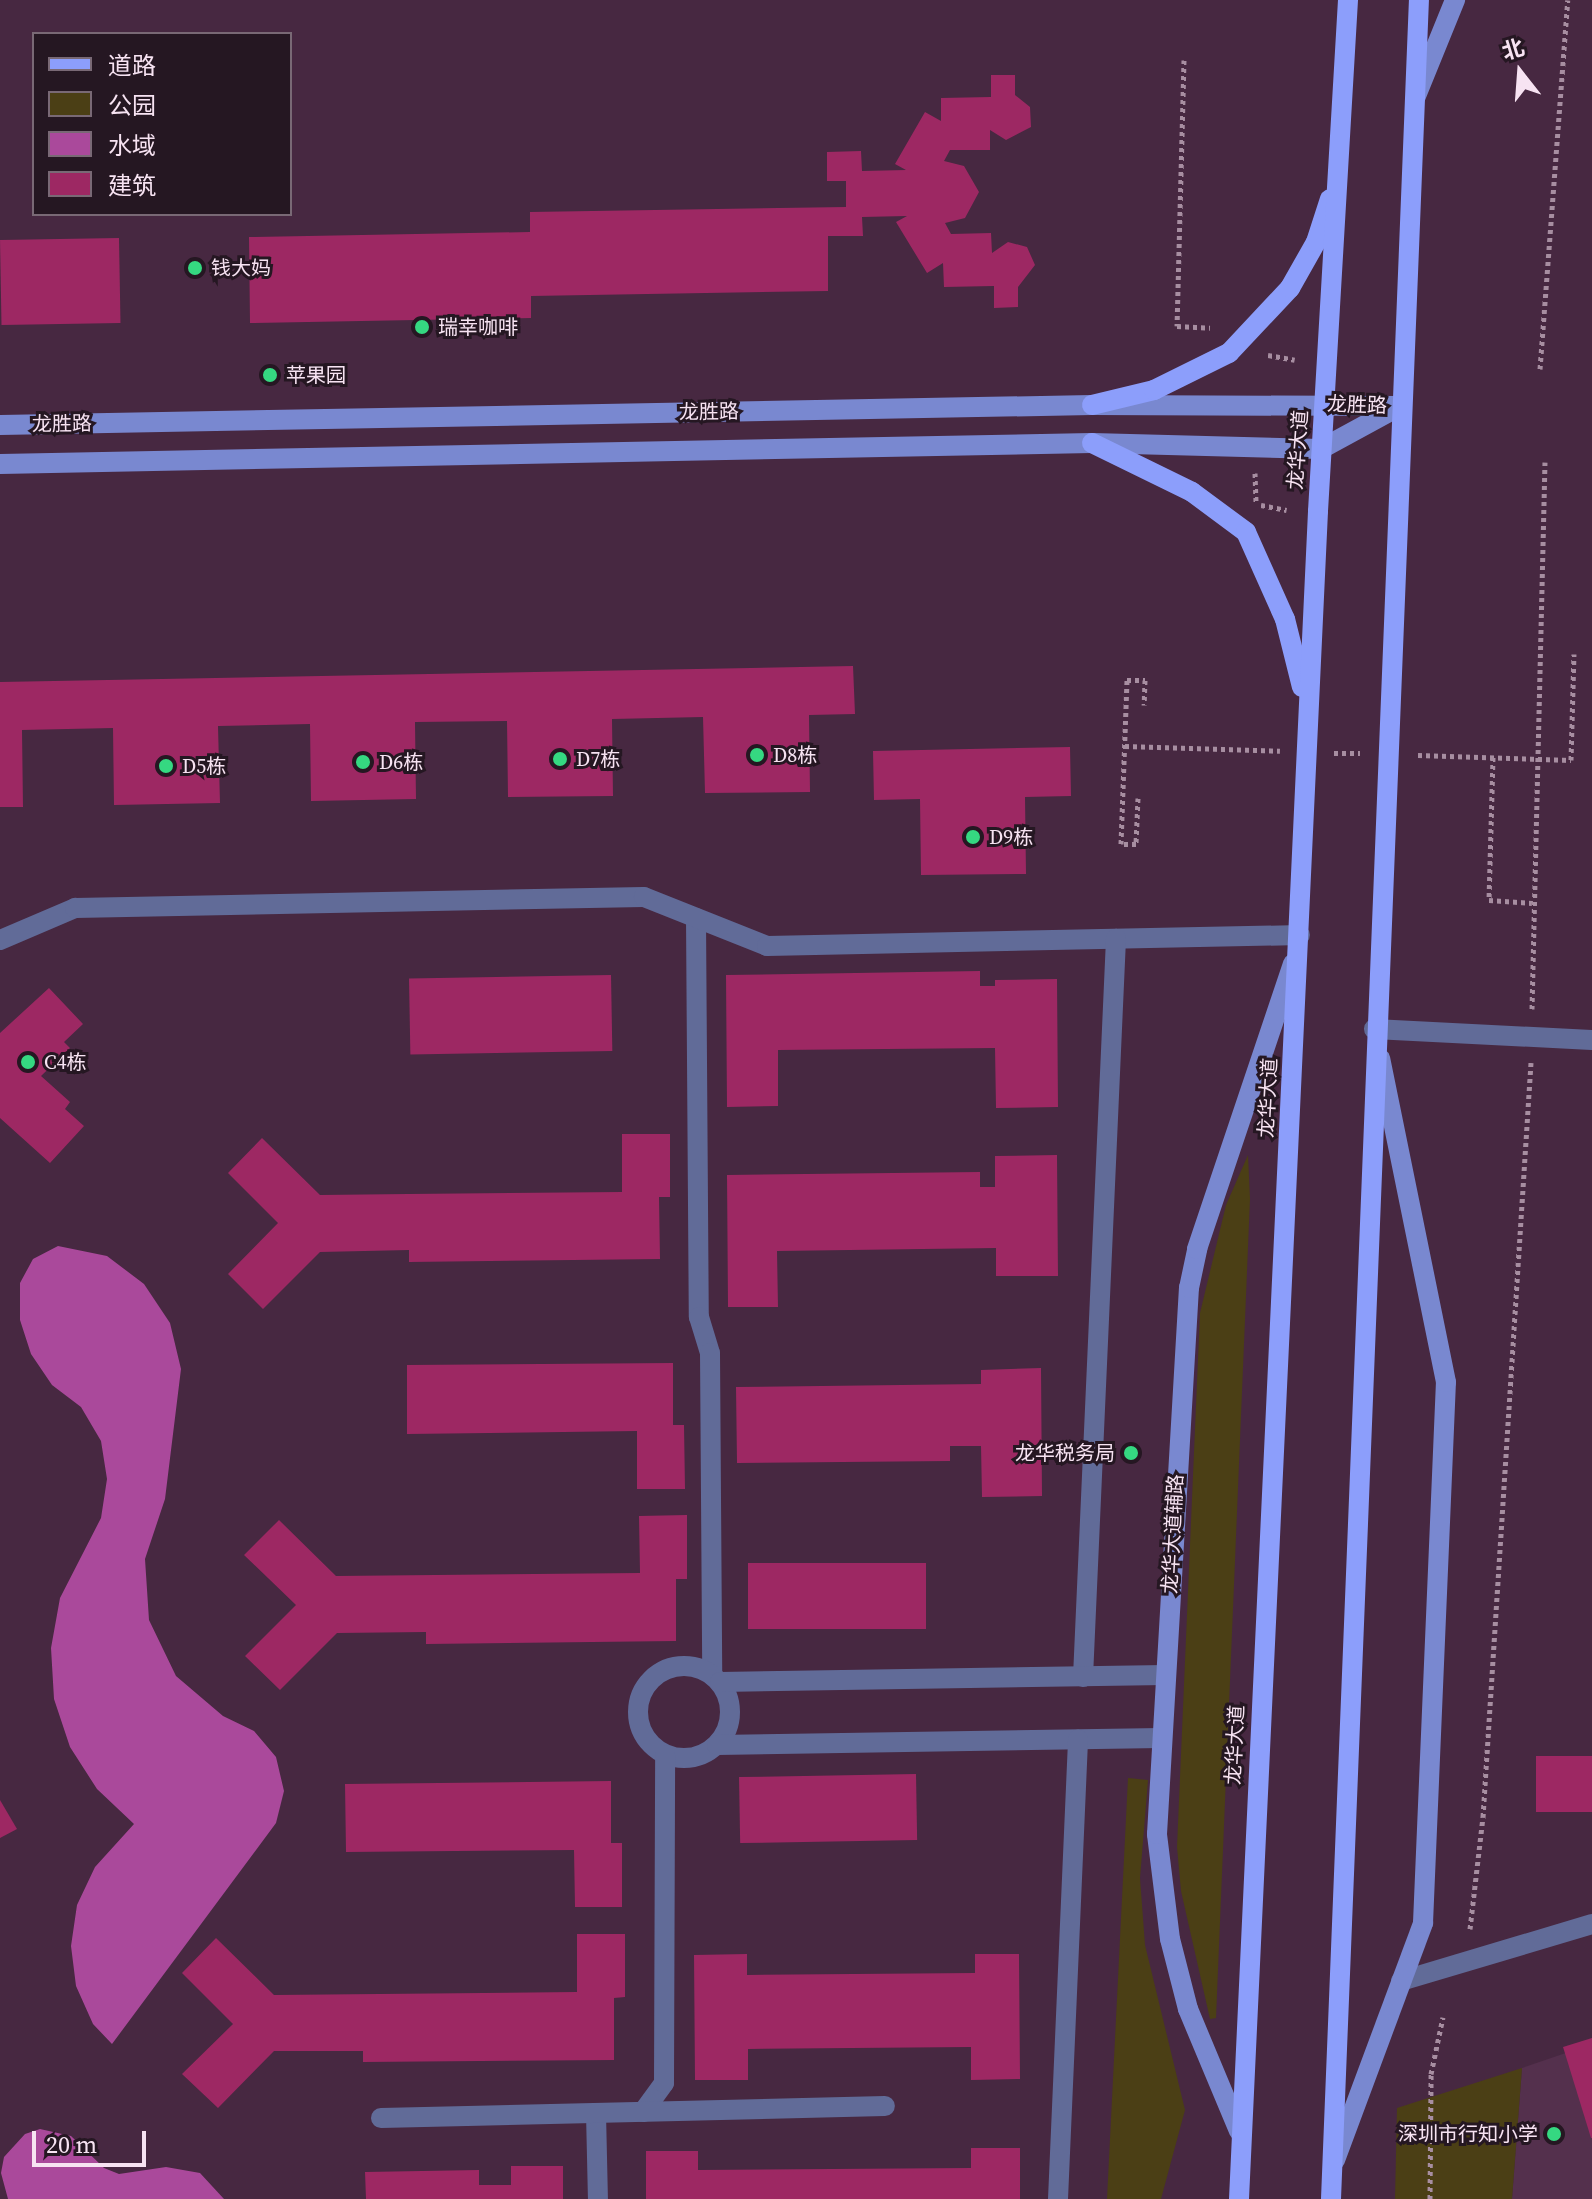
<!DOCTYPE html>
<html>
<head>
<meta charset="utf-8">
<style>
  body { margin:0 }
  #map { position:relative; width:1592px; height:2199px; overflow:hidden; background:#472841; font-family:"Source Serif 4","Noto Sans SC",serif }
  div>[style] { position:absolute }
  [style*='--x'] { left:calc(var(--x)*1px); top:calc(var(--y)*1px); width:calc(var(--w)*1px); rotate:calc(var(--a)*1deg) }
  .built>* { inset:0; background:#54304d }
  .green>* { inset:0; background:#4b3f15 }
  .water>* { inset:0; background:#aa499b }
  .building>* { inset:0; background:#9d2863; transform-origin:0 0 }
  .path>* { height:5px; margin-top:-2.5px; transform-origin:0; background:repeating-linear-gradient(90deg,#a78ea1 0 4px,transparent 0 8px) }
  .minor>* { height:20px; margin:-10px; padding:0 10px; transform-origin:10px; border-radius:10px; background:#616b98 }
  .minor>.ring { margin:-10px; padding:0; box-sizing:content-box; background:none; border:20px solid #616b98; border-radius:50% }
  .secondary>* { height:20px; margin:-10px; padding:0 10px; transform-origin:10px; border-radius:10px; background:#7988d0 }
  .primary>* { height:20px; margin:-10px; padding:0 10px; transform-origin:10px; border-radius:10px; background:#8c9efb }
  .dots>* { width:22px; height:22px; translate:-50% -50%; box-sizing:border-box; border:4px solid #251722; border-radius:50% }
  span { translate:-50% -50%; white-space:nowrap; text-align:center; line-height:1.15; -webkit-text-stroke:6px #251722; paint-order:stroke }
  .poi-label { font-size:20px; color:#f7e3f2 }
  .left { translate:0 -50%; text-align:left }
  .right { translate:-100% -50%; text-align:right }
  .street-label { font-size:20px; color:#f7e3f2 }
  .legend { position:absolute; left:32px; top:32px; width:260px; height:184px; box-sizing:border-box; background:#251722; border:2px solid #796975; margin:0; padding:10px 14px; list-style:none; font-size:24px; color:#f7e3f2 }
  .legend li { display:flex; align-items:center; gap:16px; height:40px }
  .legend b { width:40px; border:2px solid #796975 }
  .north { position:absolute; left:1480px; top:32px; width:80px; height:80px; -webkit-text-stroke:6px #251722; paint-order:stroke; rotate:343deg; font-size:22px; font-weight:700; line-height:32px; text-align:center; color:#f7e3f2 }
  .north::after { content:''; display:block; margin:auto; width:28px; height:36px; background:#f7e3f2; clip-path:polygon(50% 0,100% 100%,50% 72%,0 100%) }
  .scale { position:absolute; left:32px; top:2131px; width:114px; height:36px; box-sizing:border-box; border:4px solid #f7e3f2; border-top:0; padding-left:10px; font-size:24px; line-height:28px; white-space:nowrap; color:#f7e3f2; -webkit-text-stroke:6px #251722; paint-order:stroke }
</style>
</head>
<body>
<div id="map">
  <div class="built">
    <i style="clip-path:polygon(1592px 2044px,1592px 2199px,1512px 2199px,1522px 2068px)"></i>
  </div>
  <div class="green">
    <i style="clip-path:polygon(1248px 1155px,1250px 1199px,1216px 2018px,1210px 2019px,1181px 1891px,1177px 1847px,1200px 1313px,1226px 1205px)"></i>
    <i style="clip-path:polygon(1128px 1778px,1148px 1780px,1140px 1878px,1145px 1945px,1185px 2110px,1161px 2199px,1107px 2199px)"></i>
    <i style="clip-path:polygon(1522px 2068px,1512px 2199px,1395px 2199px,1397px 2108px)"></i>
  </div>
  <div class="water">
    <i style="clip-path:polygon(58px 1246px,107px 1256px,144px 1284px,170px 1323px,181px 1369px,165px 1499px,145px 1559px,149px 1620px,176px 1676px,223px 1716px,254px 1731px,276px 1757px,284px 1791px,276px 1823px,112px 2044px,93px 2024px,76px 1986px,71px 1946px,77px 1905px,95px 1867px,134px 1824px,97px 1789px,70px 1747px,54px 1699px,51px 1648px,60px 1598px,101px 1518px,107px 1479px,101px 1441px,81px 1407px,52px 1385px,31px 1354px,20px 1320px,20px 1283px,33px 1259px)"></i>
    <i style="clip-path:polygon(40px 2129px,71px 2136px,104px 2168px,119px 2174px,166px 2167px,200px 2173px,224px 2199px,8px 2199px,1px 2173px,4px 2157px,25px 2134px)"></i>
  </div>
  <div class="building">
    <i style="clip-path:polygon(991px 75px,1015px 75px,1015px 95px,1030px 107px,1031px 127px,1006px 140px,990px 130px,990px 150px,950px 150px,944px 161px,964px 166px,979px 192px,965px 218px,945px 223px,951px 234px,991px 233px,992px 253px,1008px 242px,1027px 247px,1035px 265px,1018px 287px,1018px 307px,994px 308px,994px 286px,944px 287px,943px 263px,927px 273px,896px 222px,907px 216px,862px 217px,863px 236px,828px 236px,828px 291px,531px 296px,531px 318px,250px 323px,249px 237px,530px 232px,530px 212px,846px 207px,846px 181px,827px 181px,827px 152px,861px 151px,862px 171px,906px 170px,895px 164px,925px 112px,941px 121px,941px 98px,991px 97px)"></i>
    <i style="left:119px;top:238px;width:85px;height:119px;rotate:89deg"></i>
    <i style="clip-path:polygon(853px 666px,855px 714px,809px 715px,810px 792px,705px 793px,703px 717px,612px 719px,613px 796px,508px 797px,507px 721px,415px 722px,416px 799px,311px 801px,310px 724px,218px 726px,220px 803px,114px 805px,113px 728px,22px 730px,23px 807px,0 807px,0 682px)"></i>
    <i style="clip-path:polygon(1070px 747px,1071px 796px,1025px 797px,1026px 874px,921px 875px,920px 799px,874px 800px,873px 751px)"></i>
    <i style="clip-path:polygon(980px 971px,980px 986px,995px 986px,995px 980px,1057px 979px,1058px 1107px,996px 1108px,995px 1048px,778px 1050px,778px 1106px,727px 1107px,726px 975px)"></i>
    <i style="left:611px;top:975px;width:76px;height:202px;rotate:89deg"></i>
    <i style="clip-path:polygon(49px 988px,83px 1024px,64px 1042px,70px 1048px,41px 1076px,70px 1102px,65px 1109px,84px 1126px,50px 1163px,0 1118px,0 1033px)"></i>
    <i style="clip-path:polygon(622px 1134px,670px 1134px,670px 1197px,659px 1197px,660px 1259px,409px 1262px,409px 1250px,320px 1252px,263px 1309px,228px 1274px,278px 1223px,228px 1173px,262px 1138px,320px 1195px,408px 1194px,622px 1192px)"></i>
    <i style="clip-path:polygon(1057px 1155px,1058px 1276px,996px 1276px,996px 1248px,777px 1251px,778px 1307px,728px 1307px,727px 1175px,980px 1172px,980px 1187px,995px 1187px,995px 1156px)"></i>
    <i style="clip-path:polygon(673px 1363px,673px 1425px,684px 1425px,685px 1489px,637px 1489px,637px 1431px,407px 1434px,407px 1365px)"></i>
    <i style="clip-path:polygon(1041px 1368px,1042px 1496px,982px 1497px,981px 1446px,950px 1446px,950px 1461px,737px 1463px,736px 1387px,981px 1384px,981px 1370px)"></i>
    <i style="clip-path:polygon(687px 1515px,687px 1579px,676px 1579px,676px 1641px,426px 1644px,426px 1632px,337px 1633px,280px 1690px,245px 1656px,296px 1605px,244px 1555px,279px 1520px,336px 1576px,640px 1573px,639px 1516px)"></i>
    <i style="left:926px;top:1563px;width:66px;height:178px;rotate:90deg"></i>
    <i style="left:1592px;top:1756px;width:56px;height:56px;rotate:90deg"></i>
    <i style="left:916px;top:1774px;width:66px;height:177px;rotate:89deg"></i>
    <i style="clip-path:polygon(611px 1781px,611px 1843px,622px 1843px,622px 1907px,575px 1907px,574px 1850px,346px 1852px,345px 1784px)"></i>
    <i style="clip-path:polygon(0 1800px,17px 1829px,0 1838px)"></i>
    <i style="clip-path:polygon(577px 1934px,625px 1934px,625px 1997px,614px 1998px,614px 2060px,363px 2062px,363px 2051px,274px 2051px,218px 2108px,182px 2074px,233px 2024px,182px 1973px,216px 1938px,274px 1995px,577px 1992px)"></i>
    <i style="clip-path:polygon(747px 1954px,747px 1975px,975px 1973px,975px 1954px,1019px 1954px,1020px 2079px,971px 2080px,971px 2047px,748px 2049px,748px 2080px,695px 2080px,694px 1955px)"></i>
    <i style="clip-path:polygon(1592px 2038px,1592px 2138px,1591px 2138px,1563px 2047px)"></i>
    <i style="clip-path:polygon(971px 2148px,1020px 2148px,1020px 2199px,646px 2199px,646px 2151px,698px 2151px,698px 2170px,971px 2168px)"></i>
    <i style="clip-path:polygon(511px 2166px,563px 2166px,563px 2199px,366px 2199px,365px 2172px,479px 2170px,479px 2185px,511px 2185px)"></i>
  </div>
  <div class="path">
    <i style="--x:1184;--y:60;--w:266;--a:91.5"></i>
    <i style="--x:1177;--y:326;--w:33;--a:3"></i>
    <i style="--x:1268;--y:355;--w:27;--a:10"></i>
    <i style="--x:1540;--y:369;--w:370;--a:-85.7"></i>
    <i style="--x:1255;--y:473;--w:30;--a:88"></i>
    <i style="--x:1261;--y:505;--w:26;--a:11"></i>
    <i style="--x:1125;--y:746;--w:155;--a:1.8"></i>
    <i style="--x:1334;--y:753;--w:26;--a:0"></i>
    <i style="--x:1418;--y:755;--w:153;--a:1.9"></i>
    <i style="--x:1571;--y:760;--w:106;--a:-88.4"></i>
    <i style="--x:1493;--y:757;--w:143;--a:91.6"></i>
    <i style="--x:1489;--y:900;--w:43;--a:4"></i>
    <i style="--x:1138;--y:798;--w:46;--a:92.5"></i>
    <i style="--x:1136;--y:844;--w:15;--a:180"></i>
    <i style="--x:1121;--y:844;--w:164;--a:-87.9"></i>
    <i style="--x:1127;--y:680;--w:18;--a:0"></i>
    <i style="--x:1145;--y:680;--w:25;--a:92"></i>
    <i style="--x:1532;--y:1009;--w:547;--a:-88.64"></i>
    <i style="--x:1470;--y:1929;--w:113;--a:-83.4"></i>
    <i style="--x:1483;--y:1817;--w:756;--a:-86.36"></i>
    <i style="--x:1430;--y:2199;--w:125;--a:-89.5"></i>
    <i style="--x:1431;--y:2074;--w:58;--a:-78.1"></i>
  </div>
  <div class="minor">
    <i style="--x:696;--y:918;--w:399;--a:89.6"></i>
    <i style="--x:699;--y:1317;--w:38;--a:73"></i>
    <i style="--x:710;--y:1353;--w:322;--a:89.6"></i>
    <i style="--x:0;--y:940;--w:82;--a:-23.1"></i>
    <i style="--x:75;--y:908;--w:569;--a:-1.11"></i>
    <i style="--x:644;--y:897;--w:132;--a:21.7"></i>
    <i style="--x:767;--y:946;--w:533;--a:-1.18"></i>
    <i style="--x:1374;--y:1029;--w:218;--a:2.9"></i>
    <i class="ring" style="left:638px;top:1666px;width:72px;height:72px"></i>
    <i style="--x:1083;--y:1677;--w:739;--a:-87.44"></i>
    <i style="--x:720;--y:1682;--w:445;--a:-0.9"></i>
    <i style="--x:717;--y:1745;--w:444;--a:-0.9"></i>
    <i style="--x:1401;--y:1981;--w:199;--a:-16.6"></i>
    <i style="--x:643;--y:2112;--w:36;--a:-54"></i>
    <i style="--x:664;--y:2083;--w:328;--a:-89.8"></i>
    <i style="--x:596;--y:2113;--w:86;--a:88.7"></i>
    <i style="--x:381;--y:2118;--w:504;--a:-1.36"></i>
    <i style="--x:1058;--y:2199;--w:460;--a:-87.5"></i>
  </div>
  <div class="secondary">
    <i style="--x:1416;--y:96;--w:104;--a:-67.9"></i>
    <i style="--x:0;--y:425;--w:1092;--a:-1.05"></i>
    <i style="--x:1092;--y:405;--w:308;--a:0.2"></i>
    <i style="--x:0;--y:464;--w:1092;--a:-1.1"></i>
    <i style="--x:1092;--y:443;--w:229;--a:1.5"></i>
    <i style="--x:1321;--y:449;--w:90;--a:-28.6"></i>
    <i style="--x:1239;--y:2131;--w:132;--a:-112.7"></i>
    <i style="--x:1188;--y:2009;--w:72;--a:-104.4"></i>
    <i style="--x:1170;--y:1939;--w:106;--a:-97.1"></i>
    <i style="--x:1157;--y:1834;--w:547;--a:-86.65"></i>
    <i style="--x:1189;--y:1288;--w:40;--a:-78"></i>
    <i style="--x:1197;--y:1249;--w:301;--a:-71.4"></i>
    <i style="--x:1335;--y:2160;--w:253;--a:-69.6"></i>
    <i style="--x:1423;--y:1923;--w:541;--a:-87.57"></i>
    <i style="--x:1446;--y:1382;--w:330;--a:-101.5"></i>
  </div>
  <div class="primary">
    <i style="--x:1092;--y:405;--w:64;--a:-13.6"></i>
    <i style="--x:1154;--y:390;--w:84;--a:-26.3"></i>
    <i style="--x:1229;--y:353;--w:89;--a:-46.8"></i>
    <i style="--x:1290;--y:288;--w:53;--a:-60.5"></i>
    <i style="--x:1316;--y:242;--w:45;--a:-72"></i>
    <i style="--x:1092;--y:443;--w:111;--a:26.1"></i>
    <i style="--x:1192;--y:492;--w:67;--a:36.5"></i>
    <i style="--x:1246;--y:532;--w:95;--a:65.9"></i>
    <i style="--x:1285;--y:619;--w:70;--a:76"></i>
    <i style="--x:1239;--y:2199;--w:1690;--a:-87.32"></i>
    <i style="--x:1318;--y:511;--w:512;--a:-86.64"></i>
    <i style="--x:1331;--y:2199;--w:2201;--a:-87.71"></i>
  </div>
  <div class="dots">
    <i style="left:195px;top:268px;background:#35d881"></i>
    <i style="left:422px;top:327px;background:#35d881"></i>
    <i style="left:270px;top:375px;background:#35d881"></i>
    <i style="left:757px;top:755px;background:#35d881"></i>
    <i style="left:560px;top:759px;background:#35d881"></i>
    <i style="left:363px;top:762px;background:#35d881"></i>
    <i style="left:166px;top:766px;background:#35d881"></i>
    <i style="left:973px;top:837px;background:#35d881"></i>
    <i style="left:28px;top:1062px;background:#35d881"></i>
    <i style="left:1131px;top:1453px;background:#35d881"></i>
    <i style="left:1554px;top:2134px;background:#35d881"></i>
  </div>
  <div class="poi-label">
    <span class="left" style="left:211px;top:268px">钱大妈</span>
    <span class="left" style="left:438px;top:327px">瑞幸咖啡</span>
    <span class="left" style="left:286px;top:375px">苹果园</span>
    <span class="left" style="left:773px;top:755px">D8栋</span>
    <span class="left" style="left:576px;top:759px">D7栋</span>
    <span class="left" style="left:379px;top:762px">D6栋</span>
    <span class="left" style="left:182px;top:766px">D5栋</span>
    <span class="left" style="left:989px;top:837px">D9栋</span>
    <span class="left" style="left:44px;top:1062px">C4栋</span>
    <span class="right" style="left:1115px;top:1453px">龙华税务局</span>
    <span class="right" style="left:1538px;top:2134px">深圳市行知小学</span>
  </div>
  <div class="street-label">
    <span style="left:1357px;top:405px;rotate:2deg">龙胜路</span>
    <span style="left:709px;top:412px;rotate:-1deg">龙胜路</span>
    <span style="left:62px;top:424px;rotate:-1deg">龙胜路</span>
    <span style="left:1298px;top:450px;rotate:-86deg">龙华大道</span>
    <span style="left:1268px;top:1098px;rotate:-87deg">龙华大道</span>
    <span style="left:1173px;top:1534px;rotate:-87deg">龙华大道辅路</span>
    <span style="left:1235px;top:1745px;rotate:-87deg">龙华大道</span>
  </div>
  <ul class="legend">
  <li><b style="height:10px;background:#8c9efb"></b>道路</li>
  <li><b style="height:22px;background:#4b3f15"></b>公园</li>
  <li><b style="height:22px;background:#aa499b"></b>水域</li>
  <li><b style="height:22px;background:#9d2863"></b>建筑</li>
  </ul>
  <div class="north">北</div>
  <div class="scale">20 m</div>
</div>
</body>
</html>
